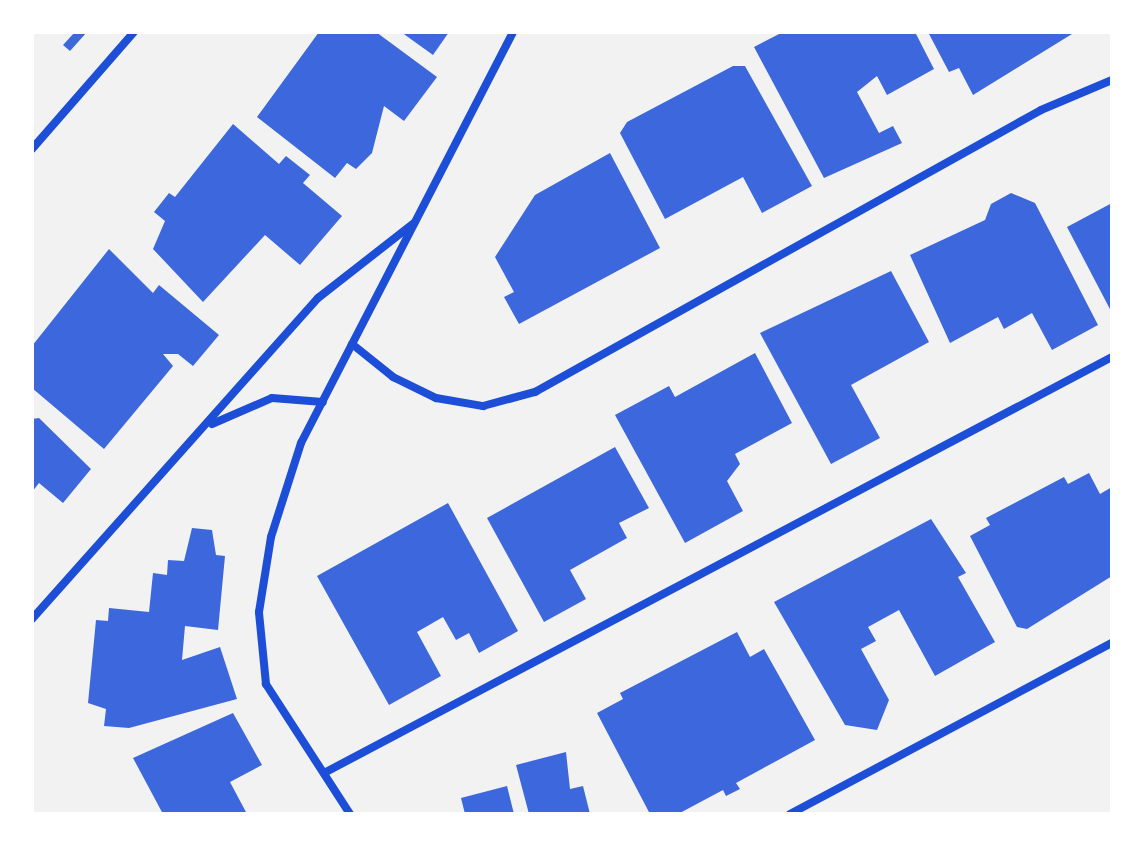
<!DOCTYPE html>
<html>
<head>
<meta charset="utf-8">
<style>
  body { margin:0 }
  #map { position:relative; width:1144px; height:846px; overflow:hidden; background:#f2f2f2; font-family:"Space Grotesk",sans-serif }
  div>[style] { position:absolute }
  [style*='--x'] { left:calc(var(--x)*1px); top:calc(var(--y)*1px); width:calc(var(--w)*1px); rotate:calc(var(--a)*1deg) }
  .building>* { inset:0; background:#3d67dc }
  .minor>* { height:8px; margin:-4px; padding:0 4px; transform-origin:4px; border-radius:4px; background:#1d4ed8 }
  span { translate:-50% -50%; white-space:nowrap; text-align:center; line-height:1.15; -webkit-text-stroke:7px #fff; paint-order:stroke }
  .frame { position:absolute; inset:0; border:34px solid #fff; pointer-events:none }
</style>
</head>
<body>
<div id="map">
  <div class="building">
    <i style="clip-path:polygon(75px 32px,87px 32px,70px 51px,63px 45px)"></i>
    <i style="clip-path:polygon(319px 32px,376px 32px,437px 77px,404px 121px,384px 106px,372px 153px,356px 169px,347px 163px,335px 178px,257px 117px)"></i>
    <i style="clip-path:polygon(401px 32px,449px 32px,433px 55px)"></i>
    <i style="clip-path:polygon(783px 32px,915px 32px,934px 69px,887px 95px,877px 76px,857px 92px,879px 133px,893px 126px,902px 143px,824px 178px,754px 47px)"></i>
    <i style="clip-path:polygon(928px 32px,1071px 32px,1072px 34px,973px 95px,959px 68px,949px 72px)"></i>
    <i style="clip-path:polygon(733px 66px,745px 66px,812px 186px,762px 213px,743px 177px,665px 219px,620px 133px,627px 122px)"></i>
    <i style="clip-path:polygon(233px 124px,279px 164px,286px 156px,310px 175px,303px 183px,342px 216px,300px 265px,265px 235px,203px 302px,153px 249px,165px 221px,154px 212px,169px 193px,175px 197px)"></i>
    <i style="clip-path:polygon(610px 153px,660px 248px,519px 324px,504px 297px,514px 292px,495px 257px,535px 195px)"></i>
    <i style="clip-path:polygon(1011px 193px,1035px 203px,1098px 325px,1052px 350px,1032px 313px,1004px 329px,998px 317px,950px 343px,910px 255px,985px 220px,991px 204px)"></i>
    <i style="clip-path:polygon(1112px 203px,1112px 313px,1067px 227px)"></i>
    <i style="clip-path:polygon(109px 249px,153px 293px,159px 285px,219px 335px,193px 366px,178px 354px,163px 354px,173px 366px,104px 449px,32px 388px,32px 346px)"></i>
    <i style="clip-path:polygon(891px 271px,929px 342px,851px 385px,880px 438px,831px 464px,760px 333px)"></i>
    <i style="clip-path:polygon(755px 353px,792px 423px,735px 454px,740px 464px,727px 481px,743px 511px,685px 543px,615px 415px,669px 386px,675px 397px)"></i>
    <i style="clip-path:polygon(39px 418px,91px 469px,63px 503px,39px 483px,32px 492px,32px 419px)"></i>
    <i style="clip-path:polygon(615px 447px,649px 508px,619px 523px,627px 538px,570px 570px,586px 599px,544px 622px,487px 518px)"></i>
    <i style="clip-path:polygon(1089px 473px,1100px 494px,1112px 487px,1112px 576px,1027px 629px,1017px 627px,970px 536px,990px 525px,986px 518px,1064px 477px,1068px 484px)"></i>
    <i style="clip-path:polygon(448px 503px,518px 631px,479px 653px,469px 633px,456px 640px,443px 617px,417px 632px,441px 676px,389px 705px,317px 576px)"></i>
    <i style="clip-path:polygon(931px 519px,966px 573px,958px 577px,995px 642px,935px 676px,899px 610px,868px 627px,876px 641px,861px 649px,889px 700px,877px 730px,845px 725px,774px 602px)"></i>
    <i style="clip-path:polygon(192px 528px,212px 530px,216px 555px,225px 556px,218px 630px,185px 626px,182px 660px,220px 647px,237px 699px,129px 728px,104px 726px,106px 709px,88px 703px,96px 620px,108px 621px,109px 608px,149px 612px,153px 573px,167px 575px,168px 560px,184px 561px)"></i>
    <i style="clip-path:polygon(737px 632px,750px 657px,764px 649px,815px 740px,736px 783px,740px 789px,726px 796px,723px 790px,678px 814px,650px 814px,597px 713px,623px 699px,620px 693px)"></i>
    <i style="clip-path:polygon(233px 713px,262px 765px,230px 782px,247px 814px,163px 814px,133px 758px)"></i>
    <i style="clip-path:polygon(566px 752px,570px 789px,583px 786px,590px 814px,529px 814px,516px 765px)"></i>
    <i style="clip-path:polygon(507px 786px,514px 814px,465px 814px,461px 798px)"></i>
  </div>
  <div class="minor">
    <i style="--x:32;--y:149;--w:155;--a:-48.9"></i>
    <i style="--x:352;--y:344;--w:53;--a:38.8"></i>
    <i style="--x:393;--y:377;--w:48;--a:26"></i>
    <i style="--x:436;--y:398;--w:48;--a:9.7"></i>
    <i style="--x:483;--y:406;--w:54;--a:-15.1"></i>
    <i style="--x:535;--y:392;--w:579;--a:-29.13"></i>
    <i style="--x:1041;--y:110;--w:77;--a:-22.9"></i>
    <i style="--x:212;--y:424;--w:65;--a:-23.4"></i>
    <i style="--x:272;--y:398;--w:51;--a:4.5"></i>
    <i style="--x:32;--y:619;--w:430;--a:-48.3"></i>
    <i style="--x:318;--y:298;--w:122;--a:-38"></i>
    <i style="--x:324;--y:773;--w:891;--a:-27.83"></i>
    <i style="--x:350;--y:814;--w:155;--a:-122.9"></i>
    <i style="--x:266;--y:684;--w:72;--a:-95.6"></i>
    <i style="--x:259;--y:612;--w:76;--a:-80.9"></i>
    <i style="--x:271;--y:537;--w:99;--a:-72.3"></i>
    <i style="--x:301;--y:443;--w:462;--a:-62.7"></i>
    <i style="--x:790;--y:814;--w:365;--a:-28"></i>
  </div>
  <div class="frame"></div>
</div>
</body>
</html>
